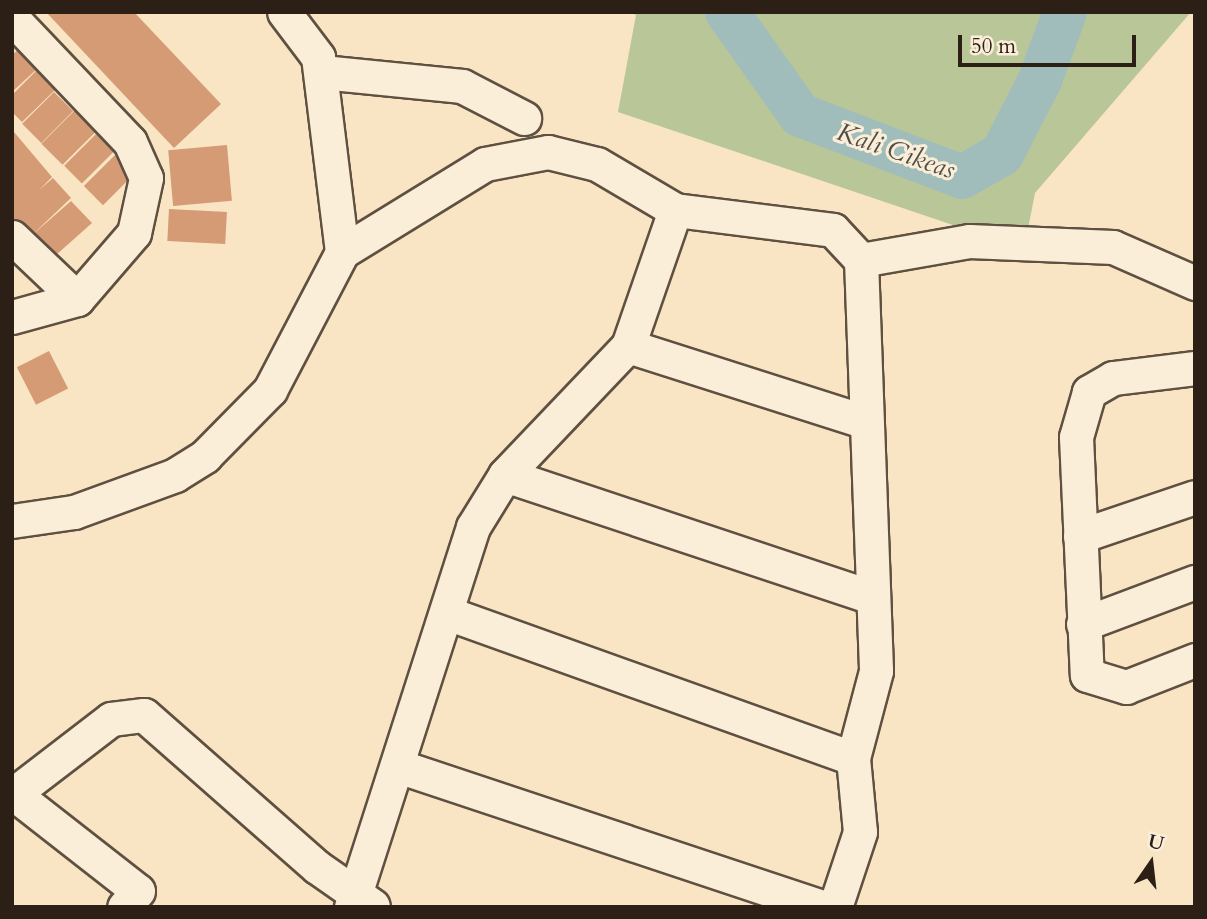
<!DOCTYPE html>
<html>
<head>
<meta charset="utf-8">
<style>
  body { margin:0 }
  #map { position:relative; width:1207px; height:919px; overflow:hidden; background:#f9e5c3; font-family:Cardo,serif }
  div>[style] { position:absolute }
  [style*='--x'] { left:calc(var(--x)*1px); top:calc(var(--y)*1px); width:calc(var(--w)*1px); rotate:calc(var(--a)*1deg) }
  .green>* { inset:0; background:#b8c698 }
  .river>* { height:44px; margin:-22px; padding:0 22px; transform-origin:22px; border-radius:22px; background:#a0bdbb }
  .building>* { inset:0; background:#d49b75; transform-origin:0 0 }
  .roads { filter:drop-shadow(2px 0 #5f5041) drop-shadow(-2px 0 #5f5041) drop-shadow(0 2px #5f5041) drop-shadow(0 -2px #5f5041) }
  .minor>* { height:33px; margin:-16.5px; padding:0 16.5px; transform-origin:16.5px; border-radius:16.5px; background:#fbeed8 }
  span { translate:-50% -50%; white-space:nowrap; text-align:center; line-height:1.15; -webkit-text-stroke:6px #fbeed8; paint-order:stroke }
  .water-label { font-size:26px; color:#4f4e48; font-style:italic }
  .frame { position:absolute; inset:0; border:14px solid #2c1f16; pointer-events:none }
  .north { position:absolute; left:1116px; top:828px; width:70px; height:70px; -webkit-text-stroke:5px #fbeed8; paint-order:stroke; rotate:14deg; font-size:19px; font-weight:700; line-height:28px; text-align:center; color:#2c1f16 }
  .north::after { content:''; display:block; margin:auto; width:24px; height:32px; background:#2c1f16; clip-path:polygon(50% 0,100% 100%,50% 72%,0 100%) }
  .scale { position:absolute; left:958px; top:35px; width:178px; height:32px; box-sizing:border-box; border:4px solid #2c1f16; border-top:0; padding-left:9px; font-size:21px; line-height:24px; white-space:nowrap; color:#2c1f16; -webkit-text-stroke:5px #fbeed8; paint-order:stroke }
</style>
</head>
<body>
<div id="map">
  <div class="green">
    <i style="clip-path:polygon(630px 12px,1191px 12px,1035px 193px,1024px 249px,618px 112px,636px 15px)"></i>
  </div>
  <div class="river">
    <i style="--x:727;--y:12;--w:126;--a:54.7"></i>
    <i style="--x:800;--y:115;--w:173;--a:20.9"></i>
    <i style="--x:962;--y:177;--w:46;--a:-29.9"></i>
    <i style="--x:1002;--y:154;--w:83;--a:-62.8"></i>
    <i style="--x:1040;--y:80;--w:72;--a:-69.8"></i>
  </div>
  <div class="building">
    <i style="clip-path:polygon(46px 12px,134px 12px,221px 104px,174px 148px)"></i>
    <i style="clip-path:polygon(20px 48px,39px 67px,12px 92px,12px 55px)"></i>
    <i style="clip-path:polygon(37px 70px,56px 89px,22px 122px,12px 112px,12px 95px)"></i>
    <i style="left:54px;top:92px;width:27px;height:45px;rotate:45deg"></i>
    <i style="left:76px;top:109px;width:30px;height:49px;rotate:45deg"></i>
    <i style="clip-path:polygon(14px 132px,52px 177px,38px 191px,53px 178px,71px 198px,31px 236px,71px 201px,92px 223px,47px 263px,12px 224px)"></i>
    <i style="left:96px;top:134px;width:25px;height:45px;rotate:45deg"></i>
    <i style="left:227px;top:145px;width:56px;height:59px;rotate:85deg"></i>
    <i style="left:115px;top:155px;width:27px;height:44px;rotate:45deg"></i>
    <i style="left:169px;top:209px;width:58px;height:32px;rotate:3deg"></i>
    <i style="left:49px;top:351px;width:42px;height:36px;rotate:63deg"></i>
  </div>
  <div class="roads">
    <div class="minor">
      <i style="--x:12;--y:18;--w:171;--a:46.4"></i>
      <i style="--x:130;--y:142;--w:39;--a:66"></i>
      <i style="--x:146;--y:178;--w:56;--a:102.3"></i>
      <i style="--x:134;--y:233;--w:87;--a:130.8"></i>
      <i style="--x:77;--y:299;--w:67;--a:164.5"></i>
      <i style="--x:322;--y:72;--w:141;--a:5.7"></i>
      <i style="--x:462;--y:86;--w:70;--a:27.3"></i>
      <i style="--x:12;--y:237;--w:90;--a:43.6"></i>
      <i style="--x:342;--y:252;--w:168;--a:-31.6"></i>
      <i style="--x:485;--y:164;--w:64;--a:-10.8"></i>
      <i style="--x:548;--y:152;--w:50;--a:13.8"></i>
      <i style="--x:597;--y:164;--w:91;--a:30.5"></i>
      <i style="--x:675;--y:210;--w:159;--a:7.2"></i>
      <i style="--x:833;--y:230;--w:41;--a:47"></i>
      <i style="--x:861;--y:260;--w:411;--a:87.9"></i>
      <i style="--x:876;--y:671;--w:90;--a:104.8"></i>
      <i style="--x:853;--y:758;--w:74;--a:84.6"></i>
      <i style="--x:860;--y:832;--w:79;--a:108.4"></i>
      <i style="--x:861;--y:260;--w:110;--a:-10"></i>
      <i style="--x:969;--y:241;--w:144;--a:2.4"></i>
      <i style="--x:1113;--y:247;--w:90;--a:23.7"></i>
      <i style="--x:628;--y:346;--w:250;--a:17.7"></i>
      <i style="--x:1195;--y:368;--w:83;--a:173"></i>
      <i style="--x:1113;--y:378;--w:28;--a:150"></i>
      <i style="--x:1089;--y:392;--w:47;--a:106.1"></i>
      <i style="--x:1076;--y:437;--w:238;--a:87.4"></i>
      <i style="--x:1087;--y:675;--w:41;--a:17.1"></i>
      <i style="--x:1126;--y:687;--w:74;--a:-21.4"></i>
      <i style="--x:505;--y:475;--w:386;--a:18.4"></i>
      <i style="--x:12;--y:521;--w:63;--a:-8.3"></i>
      <i style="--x:74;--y:512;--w:108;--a:-20.1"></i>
      <i style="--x:175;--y:475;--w:36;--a:-32"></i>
      <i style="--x:205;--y:456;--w:93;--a:-45.4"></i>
      <i style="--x:270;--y:390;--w:156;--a:-62.4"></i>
      <i style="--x:342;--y:252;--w:196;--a:-97"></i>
      <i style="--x:318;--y:57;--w:56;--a:-127.1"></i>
      <i style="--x:1080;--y:536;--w:121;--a:-18.7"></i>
      <i style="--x:447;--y:613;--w:431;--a:19.7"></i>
      <i style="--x:1083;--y:624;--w:120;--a:-20.6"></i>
      <i style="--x:398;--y:766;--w:446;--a:18.4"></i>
      <i style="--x:14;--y:794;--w:157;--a:38"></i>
      <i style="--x:138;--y:891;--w:21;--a:131"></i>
      <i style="--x:12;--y:795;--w:125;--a:-37.5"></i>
      <i style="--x:111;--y:719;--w:33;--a:-7"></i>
      <i style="--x:144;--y:715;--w:230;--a:41.3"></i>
      <i style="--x:317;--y:867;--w:68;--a:34.9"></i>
      <i style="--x:351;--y:907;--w:399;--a:-72.2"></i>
      <i style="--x:473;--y:527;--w:61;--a:-58.4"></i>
      <i style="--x:505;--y:475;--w:178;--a:-46.4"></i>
      <i style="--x:628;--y:346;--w:144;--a:-70.9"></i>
    </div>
  </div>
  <div class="water-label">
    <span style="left:896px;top:151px;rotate:19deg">Kali Cikeas</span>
  </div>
  <div class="frame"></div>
  <div class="north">U</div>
  <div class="scale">50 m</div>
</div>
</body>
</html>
